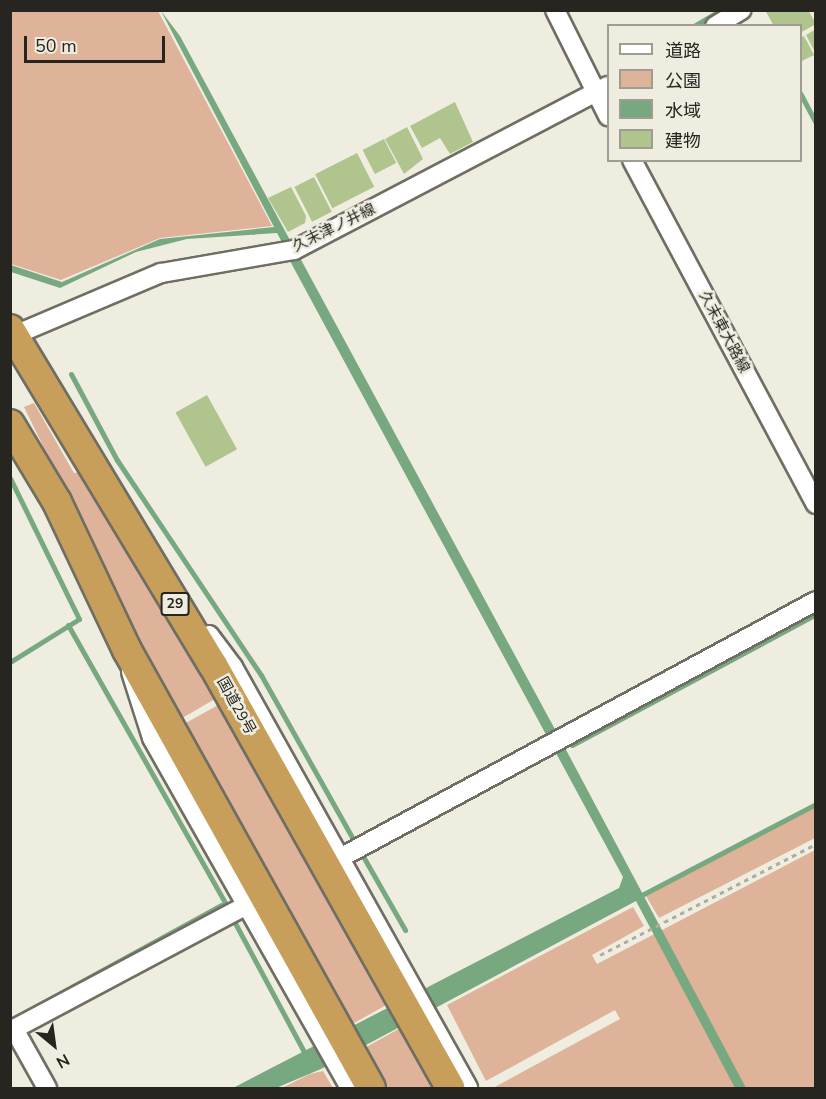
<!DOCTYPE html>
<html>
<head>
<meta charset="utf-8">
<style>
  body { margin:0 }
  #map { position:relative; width:826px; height:1099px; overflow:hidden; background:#efede0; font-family:"Nunito Sans","Noto Sans JP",sans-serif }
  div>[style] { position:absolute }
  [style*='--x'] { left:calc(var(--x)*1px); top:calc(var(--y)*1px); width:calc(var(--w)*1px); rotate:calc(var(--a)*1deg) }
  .green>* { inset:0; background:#deb399; transform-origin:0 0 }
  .water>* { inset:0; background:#78a87f }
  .stream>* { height:5px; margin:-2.5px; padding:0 2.5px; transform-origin:2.5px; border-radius:2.5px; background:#78a87f }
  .building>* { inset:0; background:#b0c48d; transform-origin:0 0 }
  .path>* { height:3px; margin-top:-1.5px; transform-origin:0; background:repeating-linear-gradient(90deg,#aeada2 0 4.5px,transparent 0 9px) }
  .roads { filter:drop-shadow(2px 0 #6f6e62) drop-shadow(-2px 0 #6f6e62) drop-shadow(0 2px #6f6e62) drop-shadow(0 -2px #6f6e62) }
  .minor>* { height:18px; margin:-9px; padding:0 9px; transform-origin:9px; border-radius:9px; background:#fff }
  .trunk>* { height:28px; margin:-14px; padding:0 14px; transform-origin:14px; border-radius:14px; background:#c89f5a }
  span { translate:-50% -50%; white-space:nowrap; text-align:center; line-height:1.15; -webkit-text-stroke:5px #efede0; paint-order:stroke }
  .shield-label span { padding:2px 4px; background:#efede0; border:2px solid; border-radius:4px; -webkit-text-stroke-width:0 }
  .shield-label { font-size:14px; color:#262520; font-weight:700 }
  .street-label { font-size:15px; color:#262520 }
  .frame { position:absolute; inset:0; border:12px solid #262520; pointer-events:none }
  .legend { position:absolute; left:607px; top:24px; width:195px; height:138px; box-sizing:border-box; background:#efede0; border:2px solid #9f9d93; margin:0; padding:8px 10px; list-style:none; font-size:18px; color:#262520 }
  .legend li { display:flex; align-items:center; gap:12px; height:30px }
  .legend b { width:30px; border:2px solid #9f9d93 }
  .north { position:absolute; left:24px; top:1015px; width:60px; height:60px; -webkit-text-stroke:4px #efede0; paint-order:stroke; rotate:151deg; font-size:16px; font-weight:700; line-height:24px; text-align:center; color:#262520 }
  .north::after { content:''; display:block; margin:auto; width:21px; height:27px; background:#262520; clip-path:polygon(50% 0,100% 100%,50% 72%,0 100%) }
  .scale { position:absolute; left:24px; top:36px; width:141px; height:27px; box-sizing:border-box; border:3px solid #262520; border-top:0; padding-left:8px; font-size:18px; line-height:21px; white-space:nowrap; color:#262520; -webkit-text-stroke:4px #efede0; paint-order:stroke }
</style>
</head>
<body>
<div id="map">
  <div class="green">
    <i style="clip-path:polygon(11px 10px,158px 11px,272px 226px,160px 238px,61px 280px,11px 264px)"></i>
    <i style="clip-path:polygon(34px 403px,74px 473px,82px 472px,215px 699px,177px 721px,24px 407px)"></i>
    <i style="left:220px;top:704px;width:344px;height:45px;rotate:61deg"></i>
    <i style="clip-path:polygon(815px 806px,815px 838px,659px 918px,646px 896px)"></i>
    <i style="clip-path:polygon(815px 850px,815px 1088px,493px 1088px,620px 1019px,615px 1010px,486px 1081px,447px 1005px,633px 907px,644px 926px,592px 955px,597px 964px)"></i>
    <i style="clip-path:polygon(404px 1026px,437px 1088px,383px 1088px,361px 1050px)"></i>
    <i style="clip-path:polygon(323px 1071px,333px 1088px,282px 1088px,310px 1074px)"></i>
  </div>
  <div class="water">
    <i style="clip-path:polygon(161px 11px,180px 36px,291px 242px,284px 246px,277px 233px,187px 239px,136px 252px,60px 288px,11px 272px,11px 265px,62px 282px,160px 239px,274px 227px)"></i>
    <i style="clip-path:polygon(299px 256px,564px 746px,746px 1088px,735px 1088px,636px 901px,321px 1069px,276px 1088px,233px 1088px,619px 888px,623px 877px,290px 261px)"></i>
  </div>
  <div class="stream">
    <i style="--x:694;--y:26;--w:31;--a:-31"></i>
    <i style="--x:800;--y:93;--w:34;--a:62"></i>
    <i style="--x:71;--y:374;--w:98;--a:61.9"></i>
    <i style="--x:117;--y:460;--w:259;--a:56.2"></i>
    <i style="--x:261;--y:675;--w:186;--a:60.7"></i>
    <i style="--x:10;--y:478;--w:157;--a:63.9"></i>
    <i style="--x:79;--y:619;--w:81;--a:148.1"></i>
    <i style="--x:68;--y:625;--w:319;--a:60.5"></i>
    <i style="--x:572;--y:745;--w:277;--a:-28.2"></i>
    <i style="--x:364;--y:858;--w:83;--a:60.3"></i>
    <i style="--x:638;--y:897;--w:201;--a:-27.6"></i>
    <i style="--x:235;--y:923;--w:152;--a:61.8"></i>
    <i style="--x:24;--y:1013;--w:225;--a:-28.7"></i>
  </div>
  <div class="building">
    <i style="clip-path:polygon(765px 10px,808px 10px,816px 24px,800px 33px,800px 26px,774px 26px)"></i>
    <i style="clip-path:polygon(816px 29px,816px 54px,806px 35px)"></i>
    <i style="clip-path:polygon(804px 36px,814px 55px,800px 62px,800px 38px)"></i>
    <i style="clip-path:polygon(455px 102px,473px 142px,450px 154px,440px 138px,422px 148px,410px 126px)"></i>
    <i style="clip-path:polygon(407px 127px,423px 159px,404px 174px,385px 139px)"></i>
    <i style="left:384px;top:139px;width:27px;height:24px;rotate:63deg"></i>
    <i style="left:357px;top:153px;width:38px;height:47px;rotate:63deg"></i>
    <i style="left:314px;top:177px;width:39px;height:22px;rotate:63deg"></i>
    <i style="clip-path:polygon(291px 187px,306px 216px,305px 223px,288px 232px,268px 198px)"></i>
    <i style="left:207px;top:395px;width:62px;height:36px;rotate:61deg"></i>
  </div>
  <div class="path">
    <i style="--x:600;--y:955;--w:243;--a:-27.2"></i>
  </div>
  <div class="roads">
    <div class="minor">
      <i style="--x:555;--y:10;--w:119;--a:63.4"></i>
      <i style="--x:715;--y:26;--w:31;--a:-31"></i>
      <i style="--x:632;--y:160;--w:390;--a:61.9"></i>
      <i style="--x:10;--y:337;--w:164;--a:-23"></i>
      <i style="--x:161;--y:273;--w:135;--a:-9.8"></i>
      <i style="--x:294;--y:250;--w:354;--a:-27.6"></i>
      <i style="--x:209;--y:635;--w:40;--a:53"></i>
      <i style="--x:233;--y:667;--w:482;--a:60.8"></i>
      <i style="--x:131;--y:672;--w:69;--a:72.3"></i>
      <i style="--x:152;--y:738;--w:402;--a:60.5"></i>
      <i style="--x:340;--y:858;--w:541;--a:-28.37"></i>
      <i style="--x:14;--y:1029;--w:68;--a:60.8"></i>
      <i style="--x:10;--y:1031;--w:266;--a:-28"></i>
    </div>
    <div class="trunk">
      <i style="--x:10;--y:329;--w:393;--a:58.9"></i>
      <i style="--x:213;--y:665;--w:485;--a:60.7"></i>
      <i style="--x:10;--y:424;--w:91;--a:58.9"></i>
      <i style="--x:57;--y:502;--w:164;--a:64.7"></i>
      <i style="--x:127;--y:650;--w:501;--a:60.88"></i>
    </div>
  </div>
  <div class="shield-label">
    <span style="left:175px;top:604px">29</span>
  </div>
  <div class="street-label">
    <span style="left:334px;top:228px;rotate:-26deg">久末津ノ井線</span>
    <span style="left:724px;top:332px;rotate:62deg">久末東大路線</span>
    <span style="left:236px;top:706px;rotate:61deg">国道29号</span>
  </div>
  <div class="frame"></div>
  <ul class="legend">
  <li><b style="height:8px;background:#fff"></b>道路</li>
  <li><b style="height:16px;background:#deb399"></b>公園</li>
  <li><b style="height:16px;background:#78a87f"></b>水域</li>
  <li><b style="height:16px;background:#b0c48d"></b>建物</li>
  </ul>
  <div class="north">N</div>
  <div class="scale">50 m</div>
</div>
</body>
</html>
